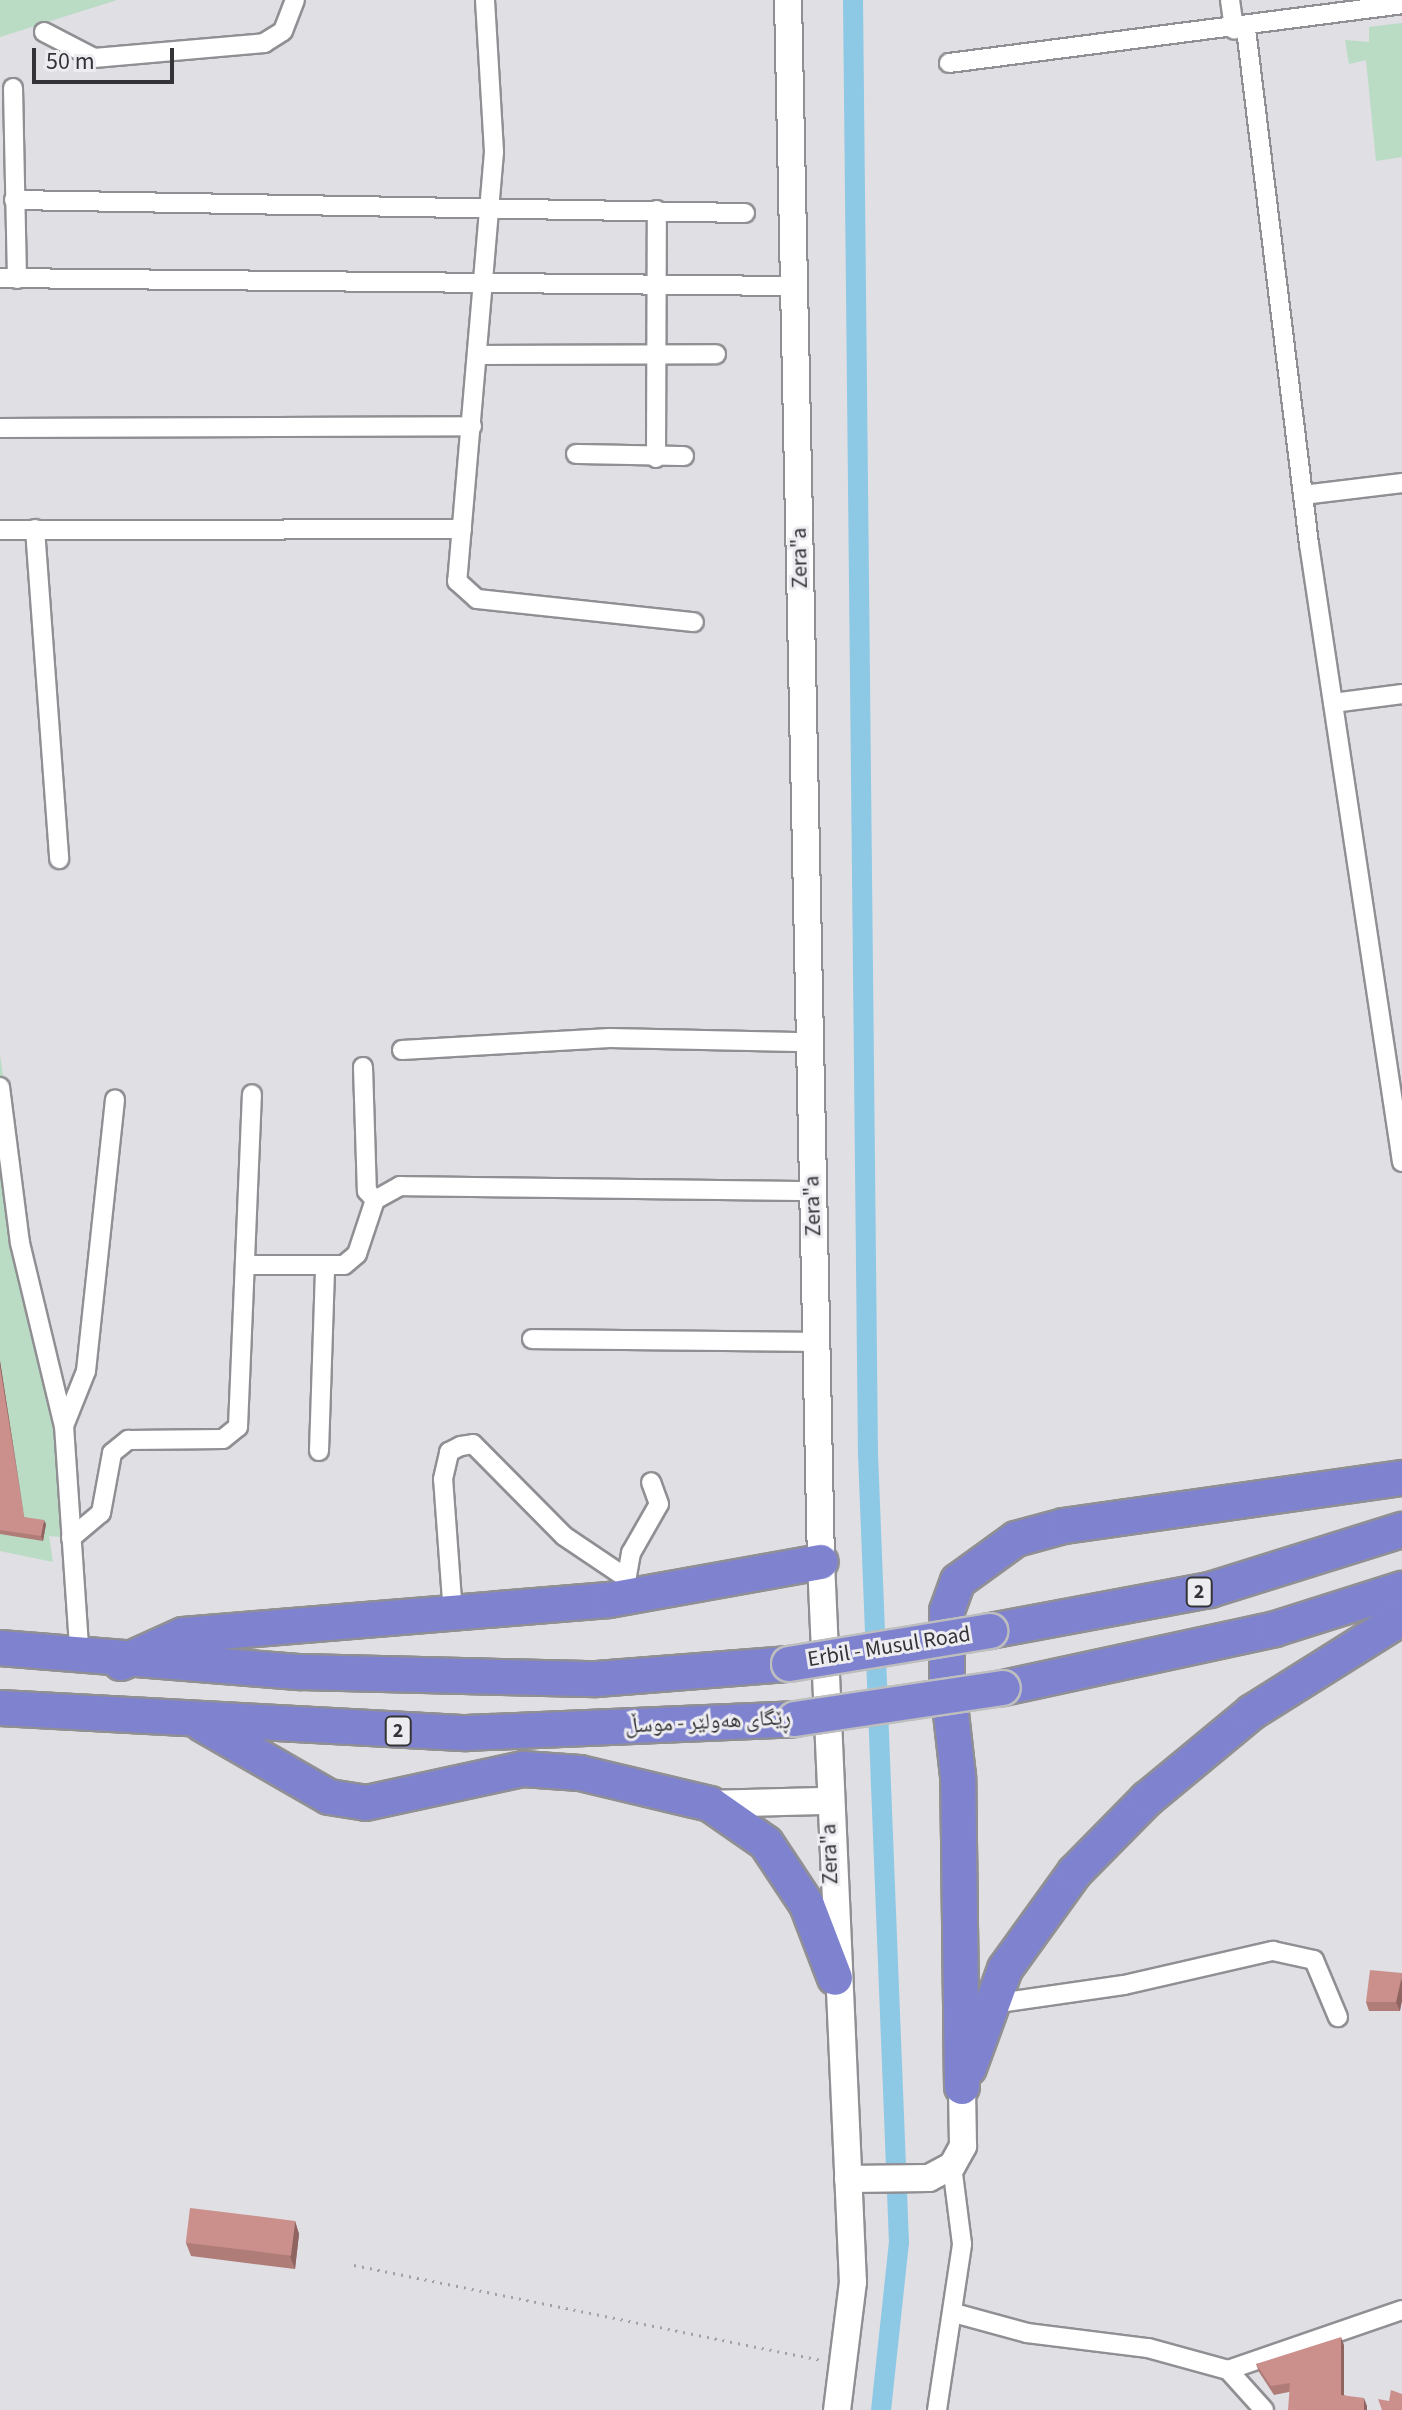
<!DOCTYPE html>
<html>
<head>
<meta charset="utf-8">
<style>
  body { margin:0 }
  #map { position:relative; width:1402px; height:2410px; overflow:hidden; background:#dfdfe4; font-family:"Source Sans 3","Noto Naskh Arabic",sans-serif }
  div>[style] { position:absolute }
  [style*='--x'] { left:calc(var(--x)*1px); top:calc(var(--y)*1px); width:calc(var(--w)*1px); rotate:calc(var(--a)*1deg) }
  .green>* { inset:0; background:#badbc4 }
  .canal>* { height:20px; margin:-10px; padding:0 10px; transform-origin:10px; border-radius:10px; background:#8dc8e5 }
  .path>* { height:3px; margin-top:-1.5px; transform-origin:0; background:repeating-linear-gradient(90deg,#a1a1a5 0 2px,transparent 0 8px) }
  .roads { filter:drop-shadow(2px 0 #909094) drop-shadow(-2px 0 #909094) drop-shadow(0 2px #909094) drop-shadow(0 -2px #909094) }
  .street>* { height:18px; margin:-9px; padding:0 9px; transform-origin:9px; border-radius:9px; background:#fff }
  .secondary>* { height:26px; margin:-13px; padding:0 13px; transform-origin:13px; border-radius:13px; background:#fff }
  .highway>* { height:34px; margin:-17px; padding:0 17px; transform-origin:17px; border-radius:17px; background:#7f83cf }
  .bridges { filter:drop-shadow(2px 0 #bebebf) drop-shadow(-2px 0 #bebebf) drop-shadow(0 2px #bebebf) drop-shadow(0 -2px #bebebf) }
  .highway-bridge>* { height:34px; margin:-17px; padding:0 17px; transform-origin:17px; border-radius:17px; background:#7f83cf }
  .wall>* { inset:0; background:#af7c78 }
  .shaded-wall>* { inset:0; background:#8f6562 }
  .building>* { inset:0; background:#cc908c; transform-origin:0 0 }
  span { translate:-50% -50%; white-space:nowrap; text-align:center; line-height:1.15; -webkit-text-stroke:6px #edecf1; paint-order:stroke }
  .shield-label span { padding:2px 6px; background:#edecf1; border:2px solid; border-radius:6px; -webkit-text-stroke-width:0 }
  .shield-label { font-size:20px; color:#343436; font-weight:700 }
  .street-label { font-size:22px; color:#343436 }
  .scale { position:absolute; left:32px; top:48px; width:142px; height:36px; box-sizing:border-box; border:4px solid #343436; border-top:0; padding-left:10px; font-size:24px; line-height:28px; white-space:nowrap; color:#343436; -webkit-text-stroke:6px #edecf1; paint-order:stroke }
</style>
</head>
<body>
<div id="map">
  <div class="green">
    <i style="clip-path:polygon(0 0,117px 0,0 37px)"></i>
    <i style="clip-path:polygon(1402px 23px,1402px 157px,1376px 161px,1366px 60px,1349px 64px,1345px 40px,1369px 42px,1369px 27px)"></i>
    <i style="clip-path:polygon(0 1055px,71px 1538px,49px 1536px,53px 1562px,0 1551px)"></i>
  </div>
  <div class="canal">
    <i style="--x:853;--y:0;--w:1454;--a:89.41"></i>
    <i style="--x:868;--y:1454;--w:789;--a:87.75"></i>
    <i style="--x:899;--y:2242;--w:169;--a:96.1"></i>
  </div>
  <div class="path">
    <i style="--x:354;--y:2265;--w:478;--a:11.5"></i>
  </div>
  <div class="roads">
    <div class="street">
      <i style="--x:485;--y:0;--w:152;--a:86.6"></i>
      <i style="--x:494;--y:152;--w:431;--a:94.9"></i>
      <i style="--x:457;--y:581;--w:27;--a:42"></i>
      <i style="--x:477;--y:599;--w:218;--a:6.1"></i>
      <i style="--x:1230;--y:0;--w:30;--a:82"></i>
      <i style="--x:1246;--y:29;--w:519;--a:83.03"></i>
      <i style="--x:1309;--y:544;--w:625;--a:81.44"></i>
      <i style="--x:44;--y:32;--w:56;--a:27.5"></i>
      <i style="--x:94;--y:58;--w:171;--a:-5"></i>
      <i style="--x:264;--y:43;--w:22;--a:-32"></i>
      <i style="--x:283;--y:31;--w:33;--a:-69"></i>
      <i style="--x:949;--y:63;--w:457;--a:-7.4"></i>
      <i style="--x:13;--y:88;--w:191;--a:88.8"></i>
      <i style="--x:14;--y:200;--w:731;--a:1.02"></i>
      <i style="--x:0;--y:278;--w:795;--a:0.58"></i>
      <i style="--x:478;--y:355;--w:238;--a:-0.2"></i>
      <i style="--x:0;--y:428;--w:472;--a:-0.2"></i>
      <i style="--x:576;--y:454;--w:108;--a:1.1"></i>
      <i style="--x:656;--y:458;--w:248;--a:-89.8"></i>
      <i style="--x:1303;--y:495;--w:100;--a:-6.9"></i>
      <i style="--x:35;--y:529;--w:331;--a:85.8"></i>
      <i style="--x:0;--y:530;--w:462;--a:-0.1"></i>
      <i style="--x:1333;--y:703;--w:70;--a:-7.4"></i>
      <i style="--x:402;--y:1050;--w:208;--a:-3.3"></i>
      <i style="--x:610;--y:1038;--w:198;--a:1.2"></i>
      <i style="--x:363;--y:1067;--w:124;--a:88.2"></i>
      <i style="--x:367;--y:1191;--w:12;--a:48"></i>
      <i style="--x:0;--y:1087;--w:157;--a:82.7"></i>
      <i style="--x:20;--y:1243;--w:188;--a:76.5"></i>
      <i style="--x:64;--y:1426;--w:234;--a:86.1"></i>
      <i style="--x:245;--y:1265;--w:99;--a:0"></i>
      <i style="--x:344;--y:1265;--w:17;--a:-40"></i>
      <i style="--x:357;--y:1254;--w:57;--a:-71.6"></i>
      <i style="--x:375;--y:1200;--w:29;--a:-29"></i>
      <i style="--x:400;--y:1186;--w:412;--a:0.7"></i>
      <i style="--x:532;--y:1339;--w:285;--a:0.6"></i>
      <i style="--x:64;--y:1426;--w:59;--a:-68.2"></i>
      <i style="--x:86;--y:1371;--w:273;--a:-83.9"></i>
      <i style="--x:319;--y:1451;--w:182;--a:-88.1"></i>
      <i style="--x:71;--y:1538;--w:39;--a:-40"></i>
      <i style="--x:101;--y:1513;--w:61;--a:-79.6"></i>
      <i style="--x:112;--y:1453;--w:21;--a:-39"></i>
      <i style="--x:128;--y:1440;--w:95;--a:-0.6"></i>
      <i style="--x:223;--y:1439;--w:19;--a:-39"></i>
      <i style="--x:238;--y:1427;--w:333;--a:-87.6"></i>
      <i style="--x:625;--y:1587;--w:35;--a:-80"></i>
      <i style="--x:631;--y:1553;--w:56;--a:-60.3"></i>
      <i style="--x:659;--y:1504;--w:23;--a:-110"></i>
      <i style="--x:453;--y:1614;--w:135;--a:-94.2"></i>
      <i style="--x:443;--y:1479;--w:28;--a:-77"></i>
      <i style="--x:449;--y:1452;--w:13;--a:-27"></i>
      <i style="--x:461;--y:1446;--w:12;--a:-9"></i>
      <i style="--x:473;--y:1444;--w:129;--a:45.3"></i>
      <i style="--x:564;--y:1536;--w:73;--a:33.9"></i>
      <i style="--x:992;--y:2004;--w:133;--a:-8.2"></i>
      <i style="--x:1124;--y:1985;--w:153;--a:-12.9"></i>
      <i style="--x:1273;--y:1951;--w:42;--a:12.4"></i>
      <i style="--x:1314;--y:1960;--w:62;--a:67.2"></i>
      <i style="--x:954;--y:2313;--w:76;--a:15.3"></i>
      <i style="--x:1027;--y:2333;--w:122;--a:7.1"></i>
      <i style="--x:1148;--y:2348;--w:83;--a:15.4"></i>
      <i style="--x:1228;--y:2370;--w:184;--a:-19"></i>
      <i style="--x:1228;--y:2370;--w:54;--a:48"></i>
      <i style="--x:937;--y:2410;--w:168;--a:-81.4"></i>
      <i style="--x:962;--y:2244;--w:79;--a:-97.3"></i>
    </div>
    <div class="secondary">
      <i style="--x:788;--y:0;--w:1562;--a:88.79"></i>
      <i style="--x:821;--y:1562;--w:721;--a:87.46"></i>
      <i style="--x:853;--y:2282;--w:129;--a:97.1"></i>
      <i style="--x:710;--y:1804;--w:118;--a:-1.5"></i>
      <i style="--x:848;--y:2179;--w:81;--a:-0.7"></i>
      <i style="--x:929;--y:2178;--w:26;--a:-28"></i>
      <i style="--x:952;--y:2166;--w:23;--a:-61"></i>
      <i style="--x:963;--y:2146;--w:59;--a:-91"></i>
    </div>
    <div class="highway">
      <i style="--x:990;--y:1631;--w:224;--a:-10.6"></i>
      <i style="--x:1210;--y:1590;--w:201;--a:-17.4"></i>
      <i style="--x:0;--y:1648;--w:302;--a:4.6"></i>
      <i style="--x:301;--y:1672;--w:296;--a:1.4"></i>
      <i style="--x:597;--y:1679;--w:193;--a:-4.5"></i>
      <i style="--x:121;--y:1663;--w:68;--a:-24.3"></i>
      <i style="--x:183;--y:1635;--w:427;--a:-4.7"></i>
      <i style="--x:609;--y:1600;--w:215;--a:-10.2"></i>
      <i style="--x:1003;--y:1688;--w:278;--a:-12.2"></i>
      <i style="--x:1275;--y:1629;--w:133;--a:-17.5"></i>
      <i style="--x:0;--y:1708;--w:467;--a:3.1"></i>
      <i style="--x:466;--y:1733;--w:329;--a:-2.4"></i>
      <i style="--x:202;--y:1724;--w:146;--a:29.9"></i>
      <i style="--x:329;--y:1797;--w:37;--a:9"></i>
      <i style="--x:366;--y:1803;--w:161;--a:-12.2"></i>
      <i style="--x:523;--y:1769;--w:57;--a:4"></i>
      <i style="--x:580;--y:1773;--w:134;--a:13.4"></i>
      <i style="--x:710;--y:1804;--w:68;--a:34.9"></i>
      <i style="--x:766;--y:1843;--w:74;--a:56.5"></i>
      <i style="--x:807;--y:1905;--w:78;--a:69"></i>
      <i style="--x:969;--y:2068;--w:105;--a:-70"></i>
      <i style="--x:1005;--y:1969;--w:120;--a:-54.2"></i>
      <i style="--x:1075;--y:1872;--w:103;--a:-45.4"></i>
      <i style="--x:1147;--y:1799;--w:136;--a:-39.6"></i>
      <i style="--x:1252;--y:1712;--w:177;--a:-32.1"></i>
      <i style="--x:962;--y:2087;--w:311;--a:-90.7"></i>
      <i style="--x:958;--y:1776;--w:99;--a:-96.4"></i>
      <i style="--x:947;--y:1678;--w:67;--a:-90"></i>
      <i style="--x:947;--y:1611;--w:32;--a:-70"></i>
      <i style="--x:958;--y:1581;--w:72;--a:-35.9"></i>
      <i style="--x:1016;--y:1539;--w:50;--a:-15.2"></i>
      <i style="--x:1064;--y:1526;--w:341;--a:-8.1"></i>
    </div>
  </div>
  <div class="bridges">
    <div class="highway-bridge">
      <i style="--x:789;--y:1664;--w:204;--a:-9.3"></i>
      <i style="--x:795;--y:1719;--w:210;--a:-8.5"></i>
    </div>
  </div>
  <div class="wall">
    <i style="clip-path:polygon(0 1361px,24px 1517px,46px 1524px,43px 1541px,0 1534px)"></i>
    <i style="clip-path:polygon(1402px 1973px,1400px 2011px,1369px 2011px,1366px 2002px)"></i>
    <i style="clip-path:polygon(295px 2221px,299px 2234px,295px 2269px,191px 2256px,186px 2243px)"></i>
    <i style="clip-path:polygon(1344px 2345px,1344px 2395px,1367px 2406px,1289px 2392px,1274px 2395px,1259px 2372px,1256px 2364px)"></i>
  </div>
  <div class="shaded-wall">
    <i style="clip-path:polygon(0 1361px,25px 1521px,0 1367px)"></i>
    <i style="clip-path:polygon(44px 1520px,46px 1524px,43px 1541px,41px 1536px)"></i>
    <i style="clip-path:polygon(1402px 1978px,1402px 2001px,1400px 2011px,1396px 2002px)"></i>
    <i style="clip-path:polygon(295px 2221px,299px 2234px,295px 2269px,290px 2256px)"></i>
    <i style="clip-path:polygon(1341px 2337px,1344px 2345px,1344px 2403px,1341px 2395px)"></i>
    <i style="clip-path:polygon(1364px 2398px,1367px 2406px,1367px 2410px,1364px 2410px)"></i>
  </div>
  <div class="building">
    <i style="clip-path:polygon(0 1367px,24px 1517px,44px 1520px,41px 1536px,0 1530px)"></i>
    <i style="clip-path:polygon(1370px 1970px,1402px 1973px,1396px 2002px,1366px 2002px)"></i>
    <i style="left:190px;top:2208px;width:106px;height:35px;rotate:7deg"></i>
    <i style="clip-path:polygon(1341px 2337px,1341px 2395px,1364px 2398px,1364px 2410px,1288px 2410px,1290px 2383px,1271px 2386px,1256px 2364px)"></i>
    <i style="clip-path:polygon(1391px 2390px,1402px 2394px,1402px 2410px,1382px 2410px,1378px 2399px,1389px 2401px)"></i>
  </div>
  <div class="shield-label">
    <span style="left:1199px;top:1592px">2</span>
    <span style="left:398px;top:1731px">2</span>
  </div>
  <div class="street-label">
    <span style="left:800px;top:558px;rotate:-91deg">Zera"a</span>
    <span style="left:813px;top:1206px;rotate:-92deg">Zera"a</span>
    <span style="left:889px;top:1647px;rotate:-9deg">Erbil - Musul Road</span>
    <span style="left:708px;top:1722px;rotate:-3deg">ڕێگای هەولێر - موسڵ</span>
    <span style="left:830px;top:1854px;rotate:-92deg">Zera"a</span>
  </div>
  <div class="scale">50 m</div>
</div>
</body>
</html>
